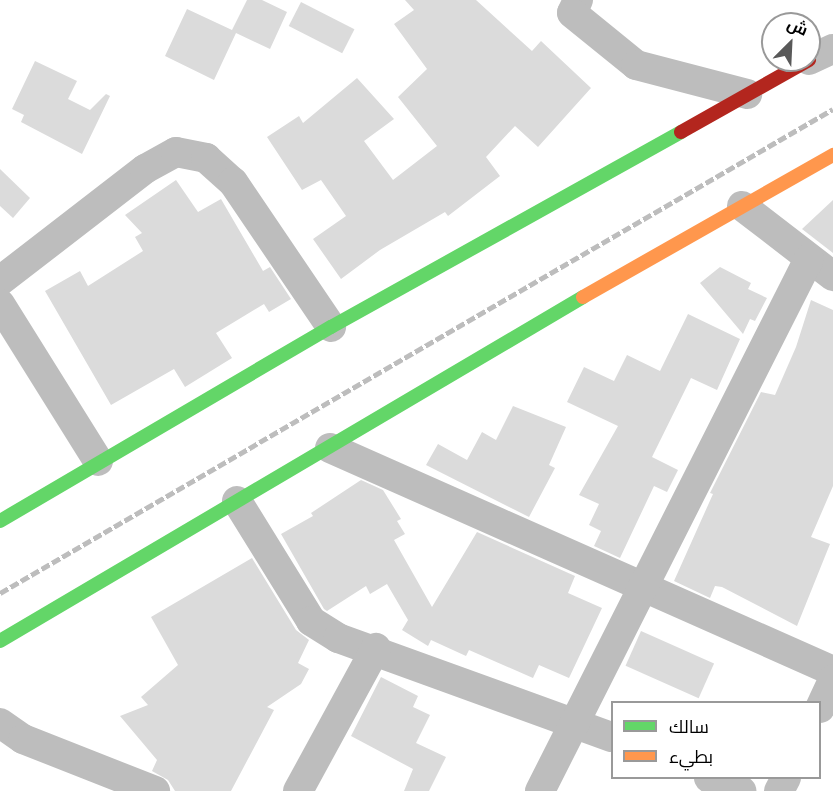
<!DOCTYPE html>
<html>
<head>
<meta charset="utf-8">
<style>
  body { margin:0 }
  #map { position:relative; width:833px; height:791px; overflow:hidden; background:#fff; font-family:"Space Grotesk",Cairo,sans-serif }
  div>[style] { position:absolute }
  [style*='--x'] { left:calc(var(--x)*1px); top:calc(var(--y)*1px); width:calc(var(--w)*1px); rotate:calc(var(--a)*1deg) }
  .building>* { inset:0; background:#dbdbdb; transform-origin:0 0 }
  .street>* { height:30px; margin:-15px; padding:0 15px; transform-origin:15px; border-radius:15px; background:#bdbdbd }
  .fast>* { height:14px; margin:-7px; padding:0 7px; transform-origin:7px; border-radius:7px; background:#63d668 }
  .slow>* { height:14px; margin:-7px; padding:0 7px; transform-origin:7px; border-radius:7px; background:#ff974d }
  .jam>* { height:14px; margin:-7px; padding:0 7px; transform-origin:7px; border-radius:7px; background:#b3261e }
  .rail>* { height:4.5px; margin-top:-2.25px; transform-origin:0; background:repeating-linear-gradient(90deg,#bdbdbd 0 9px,transparent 0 12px) }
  span { translate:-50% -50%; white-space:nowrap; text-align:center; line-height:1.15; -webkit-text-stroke:6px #fff; paint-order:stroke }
  .legend { position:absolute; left:611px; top:701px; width:210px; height:78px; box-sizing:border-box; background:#fff; border:2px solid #999; margin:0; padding:8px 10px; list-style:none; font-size:18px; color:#000 }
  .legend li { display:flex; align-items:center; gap:12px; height:30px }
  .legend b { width:30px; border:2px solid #999 }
  .north { position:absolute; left:761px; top:12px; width:60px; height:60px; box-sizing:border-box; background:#fff; border:2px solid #999; border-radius:50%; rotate:24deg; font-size:16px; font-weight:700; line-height:24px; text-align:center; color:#000 }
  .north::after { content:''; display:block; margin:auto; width:21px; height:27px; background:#595959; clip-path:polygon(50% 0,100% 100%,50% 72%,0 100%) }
</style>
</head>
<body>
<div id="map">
  <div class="building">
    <i style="clip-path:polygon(247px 0,262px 0,287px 12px,270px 49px,236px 33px,214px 80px,165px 56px,187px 9px,232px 30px)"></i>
    <i style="clip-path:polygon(405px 0,476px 0,532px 51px,541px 41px,591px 88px,538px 147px,515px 126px,486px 157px,500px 176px,448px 216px,445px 212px,380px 250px,341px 279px,313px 239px,346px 216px,321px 180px,302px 190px,267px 137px,299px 116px,303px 123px,357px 78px,394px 119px,364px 141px,393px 180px,437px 146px,398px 97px,427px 69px,394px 24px,414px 10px)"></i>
    <i style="left:301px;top:2px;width:60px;height:27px;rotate:27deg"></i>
    <i style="clip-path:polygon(35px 61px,77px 81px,68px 99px,90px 110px,106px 94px,110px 96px,82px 154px,21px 122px,24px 115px,12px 109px)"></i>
    <i style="clip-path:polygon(0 169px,30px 198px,13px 218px,0 206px)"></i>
    <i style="clip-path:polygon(176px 180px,198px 212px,221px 199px,263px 271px,270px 267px,291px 299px,269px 312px,264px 304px,216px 333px,232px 358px,185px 387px,174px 369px,111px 405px,45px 291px,80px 271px,88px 286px,143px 251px,135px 237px,142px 233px,125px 215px)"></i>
    <i style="clip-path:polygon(833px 200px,833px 253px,802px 229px)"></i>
    <i style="clip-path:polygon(720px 267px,751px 283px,748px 289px,767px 298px,755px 321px,750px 319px,743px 334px,700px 283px)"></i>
    <i style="clip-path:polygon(811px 300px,833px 310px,833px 486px,811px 537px,830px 544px,797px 626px,722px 587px,715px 586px,710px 598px,674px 581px,713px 494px,710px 493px,761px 392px,775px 395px,796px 347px)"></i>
    <i style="clip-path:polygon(688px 314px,740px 339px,717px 390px,691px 378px,652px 457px,678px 470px,667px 492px,654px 486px,620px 558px,594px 546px,601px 531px,589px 525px,599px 504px,579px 495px,618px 426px,567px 402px,584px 367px,614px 381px,627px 355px,660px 371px)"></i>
    <i style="clip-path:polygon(513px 406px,566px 427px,549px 465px,555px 468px,529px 517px,426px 465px,438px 444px,467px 460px,482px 432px,496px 440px)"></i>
    <i style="clip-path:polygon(361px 480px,383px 490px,401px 519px,397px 521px,405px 534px,394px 540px,432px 607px,477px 532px,575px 576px,568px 593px,602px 608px,569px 678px,539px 665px,533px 678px,469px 650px,466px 656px,431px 640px,428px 646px,402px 630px,408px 620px,387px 584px,370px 594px,366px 586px,327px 611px,324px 609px,281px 534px,313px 516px,311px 513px)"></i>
    <i style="clip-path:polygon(252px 558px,296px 630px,309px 640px,298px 663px,309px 669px,301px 684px,267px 707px,274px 710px,231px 791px,175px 791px,168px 780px,152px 771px,157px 760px,120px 716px,148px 705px,141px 697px,178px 665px,151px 617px)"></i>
    <i style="left:641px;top:631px;width:80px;height:38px;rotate:24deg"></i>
    <i style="clip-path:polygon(381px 677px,418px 696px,413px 707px,430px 715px,416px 743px,446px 757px,429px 791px,404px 791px,413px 769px,351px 736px)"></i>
  </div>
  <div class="street">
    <i style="--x:578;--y:0;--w:14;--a:115"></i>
    <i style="--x:572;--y:13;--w:82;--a:39.1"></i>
    <i style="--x:636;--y:65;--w:115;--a:14.6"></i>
    <i style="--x:809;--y:60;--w:26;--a:-25"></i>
    <i style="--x:742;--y:206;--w:115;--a:37.6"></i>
    <i style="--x:0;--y:281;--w:183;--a:-37.7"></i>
    <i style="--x:145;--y:169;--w:35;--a:-29"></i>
    <i style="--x:176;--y:152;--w:31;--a:11"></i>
    <i style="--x:206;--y:158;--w:36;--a:42"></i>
    <i style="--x:233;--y:182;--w:175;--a:55.9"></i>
    <i style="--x:0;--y:304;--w:185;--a:58"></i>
    <i style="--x:330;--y:448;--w:550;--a:23.91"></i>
    <i style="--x:237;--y:501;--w:141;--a:58.3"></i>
    <i style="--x:311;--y:621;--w:32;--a:32"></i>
    <i style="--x:338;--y:638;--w:291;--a:19.9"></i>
    <i style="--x:820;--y:708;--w:31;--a:-65"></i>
    <i style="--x:0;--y:723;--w:28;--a:35"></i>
    <i style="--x:23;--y:739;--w:142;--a:21.5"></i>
    <i style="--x:709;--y:778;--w:35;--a:22"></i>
    <i style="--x:298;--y:791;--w:163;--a:-61.4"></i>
    <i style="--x:540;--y:791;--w:596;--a:-63.18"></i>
    <i style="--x:779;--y:791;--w:15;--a:-62"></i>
  </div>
  <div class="fast">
    <i style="--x:0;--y:521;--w:384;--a:-30.4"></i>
    <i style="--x:331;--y:327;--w:401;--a:-29.1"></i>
    <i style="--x:0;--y:641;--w:677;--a:-30.54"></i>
  </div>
  <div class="slow">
    <i style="--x:583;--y:297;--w:288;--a:-29.6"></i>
  </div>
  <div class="jam">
    <i style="--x:681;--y:132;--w:147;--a:-29.4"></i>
  </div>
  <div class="rail">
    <i style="--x:0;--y:593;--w:963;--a:-30.16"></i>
  </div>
  <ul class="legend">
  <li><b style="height:8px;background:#63d668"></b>سالك</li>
  <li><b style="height:8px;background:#ff974d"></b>بطيء</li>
  </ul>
  <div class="north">ش</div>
</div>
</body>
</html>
